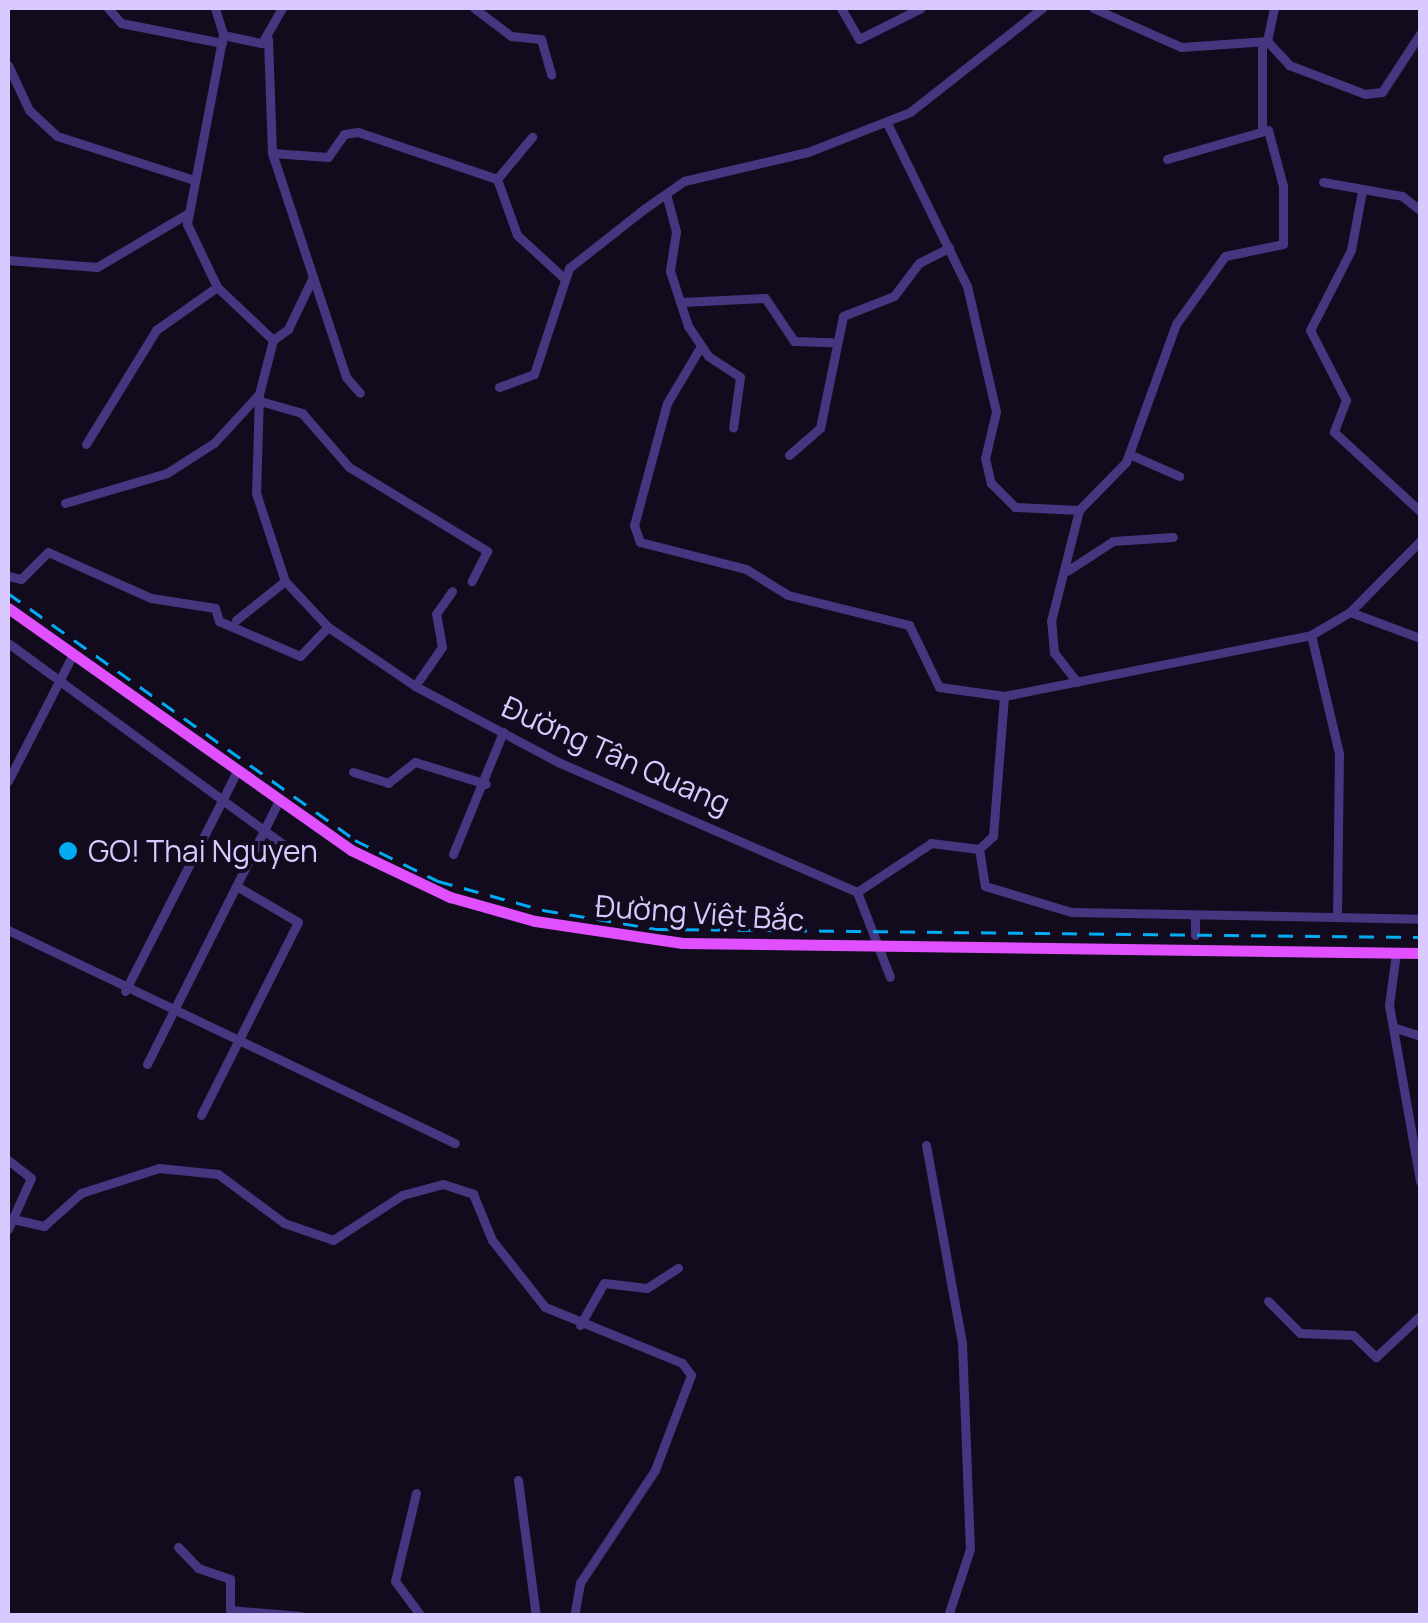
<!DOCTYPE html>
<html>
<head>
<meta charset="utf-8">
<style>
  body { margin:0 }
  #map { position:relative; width:1428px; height:1623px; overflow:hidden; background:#120b1e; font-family:Manrope,sans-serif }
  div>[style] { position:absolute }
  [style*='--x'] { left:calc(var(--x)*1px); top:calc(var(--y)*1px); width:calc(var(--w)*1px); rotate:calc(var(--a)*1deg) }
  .minor>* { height:9px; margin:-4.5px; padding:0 4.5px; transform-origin:4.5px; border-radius:4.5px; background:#46357f }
  .major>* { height:11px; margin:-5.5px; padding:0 5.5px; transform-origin:5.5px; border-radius:5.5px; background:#e050ff }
  .rail>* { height:2.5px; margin-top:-1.25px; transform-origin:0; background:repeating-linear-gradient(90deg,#00abf4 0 15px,transparent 0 27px) }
  .dots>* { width:28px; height:28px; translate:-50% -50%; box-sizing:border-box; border:5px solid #120b1e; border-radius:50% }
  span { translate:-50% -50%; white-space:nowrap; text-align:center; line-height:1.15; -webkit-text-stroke:8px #120b1e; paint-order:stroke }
  .street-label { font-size:30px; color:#dac9ff }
  .poi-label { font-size:30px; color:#dac9ff }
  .left { translate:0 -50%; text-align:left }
  .frame { position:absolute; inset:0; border:10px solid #dac9ff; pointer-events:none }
</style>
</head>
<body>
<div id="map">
  <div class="minor">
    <i style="--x:108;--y:8;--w:20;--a:49"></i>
    <i style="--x:121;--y:23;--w:103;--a:11.2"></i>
    <i style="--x:215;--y:8;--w:28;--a:73"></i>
    <i style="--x:223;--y:35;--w:192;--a:100.8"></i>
    <i style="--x:187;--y:224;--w:70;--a:64.5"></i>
    <i style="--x:217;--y:287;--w:77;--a:43.4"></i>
    <i style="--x:273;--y:340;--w:56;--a:104.5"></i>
    <i style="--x:259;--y:394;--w:99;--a:91.7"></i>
    <i style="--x:256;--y:493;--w:93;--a:71.8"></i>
    <i style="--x:285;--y:581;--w:63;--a:46.9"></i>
    <i style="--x:328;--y:627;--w:105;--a:34.1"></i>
    <i style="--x:415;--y:686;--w:162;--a:28"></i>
    <i style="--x:558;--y:762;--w:326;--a:23.5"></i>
    <i style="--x:474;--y:8;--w:46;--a:37.1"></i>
    <i style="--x:511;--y:36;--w:30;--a:6"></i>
    <i style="--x:541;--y:39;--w:37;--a:74"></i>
    <i style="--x:841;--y:8;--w:36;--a:60"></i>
    <i style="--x:859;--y:39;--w:69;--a:-26.6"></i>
    <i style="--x:1093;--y:8;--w:96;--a:23.9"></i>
    <i style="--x:1181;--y:47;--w:86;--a:-4"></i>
    <i style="--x:1274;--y:8;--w:34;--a:102"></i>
    <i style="--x:1267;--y:41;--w:33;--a:47"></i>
    <i style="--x:1289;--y:65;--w:81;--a:20.9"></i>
    <i style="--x:1365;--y:94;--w:17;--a:-7"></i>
    <i style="--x:1382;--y:92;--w:69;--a:-56.8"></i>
    <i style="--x:223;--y:35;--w:40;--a:12"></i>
    <i style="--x:262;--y:43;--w:40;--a:-60.3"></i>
    <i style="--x:268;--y:39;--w:114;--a:88"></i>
    <i style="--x:272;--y:153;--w:236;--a:71.7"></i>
    <i style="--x:346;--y:377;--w:21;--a:49"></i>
    <i style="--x:8;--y:65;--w:50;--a:65"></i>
    <i style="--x:29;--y:110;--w:38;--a:43"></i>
    <i style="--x:57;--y:136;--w:144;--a:17.8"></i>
    <i style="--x:887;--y:123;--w:182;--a:63.9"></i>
    <i style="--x:967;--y:286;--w:129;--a:77"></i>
    <i style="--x:996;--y:412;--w:47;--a:103.4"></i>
    <i style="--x:985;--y:458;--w:26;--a:77"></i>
    <i style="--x:991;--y:483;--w:34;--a:45"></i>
    <i style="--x:1015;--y:507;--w:64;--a:2.7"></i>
    <i style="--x:1262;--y:129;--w:87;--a:-90"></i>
    <i style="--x:272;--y:153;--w:56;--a:4.1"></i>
    <i style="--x:328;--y:157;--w:28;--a:-55"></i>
    <i style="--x:344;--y:134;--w:14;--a:-8"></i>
    <i style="--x:358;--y:132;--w:147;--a:18.7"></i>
    <i style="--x:497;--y:179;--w:55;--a:-50.2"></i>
    <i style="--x:497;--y:179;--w:59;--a:70.3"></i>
    <i style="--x:517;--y:235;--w:64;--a:42.5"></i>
    <i style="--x:1323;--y:182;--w:80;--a:10"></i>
    <i style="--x:1402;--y:196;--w:23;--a:38"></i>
    <i style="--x:1362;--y:191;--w:60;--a:100.6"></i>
    <i style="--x:1351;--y:250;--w:90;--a:117.1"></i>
    <i style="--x:1310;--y:330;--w:79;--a:62.8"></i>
    <i style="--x:1346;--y:400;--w:34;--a:111"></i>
    <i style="--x:1334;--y:432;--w:117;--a:42.6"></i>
    <i style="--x:666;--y:194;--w:39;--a:75"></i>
    <i style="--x:676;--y:232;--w:39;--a:99"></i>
    <i style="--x:670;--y:271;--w:58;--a:71.9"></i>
    <i style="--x:688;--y:326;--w:36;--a:56"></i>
    <i style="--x:708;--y:356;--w:38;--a:33"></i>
    <i style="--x:740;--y:377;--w:51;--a:97.8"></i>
    <i style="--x:8;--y:260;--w:89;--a:4.5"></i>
    <i style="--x:97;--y:267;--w:104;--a:-30.5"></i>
    <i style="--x:683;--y:302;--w:82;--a:-2.8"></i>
    <i style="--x:765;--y:298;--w:52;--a:56"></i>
    <i style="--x:794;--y:341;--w:38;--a:2"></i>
    <i style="--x:273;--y:340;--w:19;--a:-36"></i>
    <i style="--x:288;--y:329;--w:58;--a:-64.3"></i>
    <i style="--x:701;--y:346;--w:66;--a:120.8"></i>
    <i style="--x:667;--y:403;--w:126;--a:105.1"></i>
    <i style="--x:634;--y:525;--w:18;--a:71"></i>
    <i style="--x:640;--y:542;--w:109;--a:14.3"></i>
    <i style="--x:746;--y:569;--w:49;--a:31.8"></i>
    <i style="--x:788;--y:595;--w:125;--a:13.9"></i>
    <i style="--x:909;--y:625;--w:69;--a:64.2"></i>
    <i style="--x:939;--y:687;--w:66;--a:7.9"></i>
    <i style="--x:499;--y:387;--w:37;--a:-20"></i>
    <i style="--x:534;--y:374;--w:112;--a:-71.7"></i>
    <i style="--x:569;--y:268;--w:95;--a:-38.2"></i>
    <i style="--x:644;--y:209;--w:49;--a:-35"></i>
    <i style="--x:684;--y:181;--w:127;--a:-13.2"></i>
    <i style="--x:808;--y:152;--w:110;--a:-21.4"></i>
    <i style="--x:910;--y:112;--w:168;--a:-38.2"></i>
    <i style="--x:260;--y:401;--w:44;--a:15.9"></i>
    <i style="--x:302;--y:413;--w:72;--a:49"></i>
    <i style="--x:349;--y:467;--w:162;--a:31.3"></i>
    <i style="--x:487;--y:551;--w:34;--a:117"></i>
    <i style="--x:86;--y:444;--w:134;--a:-58.4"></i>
    <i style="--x:156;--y:330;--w:75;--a:-35.2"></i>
    <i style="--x:1129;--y:454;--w:55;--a:23.7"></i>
    <i style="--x:789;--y:455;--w:41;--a:-41.1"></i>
    <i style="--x:820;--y:428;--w:114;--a:-78.4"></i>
    <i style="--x:843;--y:316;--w:55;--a:-21.4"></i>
    <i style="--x:894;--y:296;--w:41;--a:-52.9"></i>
    <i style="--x:919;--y:263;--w:34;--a:-27"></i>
    <i style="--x:65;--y:503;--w:106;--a:-16.4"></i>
    <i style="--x:167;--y:473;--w:56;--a:-32.6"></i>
    <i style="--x:214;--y:443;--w:67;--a:-47.4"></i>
    <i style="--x:1067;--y:571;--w:55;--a:-33.1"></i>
    <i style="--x:1113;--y:541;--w:60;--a:-3.8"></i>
    <i style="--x:8;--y:576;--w:13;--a:13"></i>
    <i style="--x:21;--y:579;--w:38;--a:-45"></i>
    <i style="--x:48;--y:552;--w:113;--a:24.1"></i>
    <i style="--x:151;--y:598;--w:65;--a:8.9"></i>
    <i style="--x:215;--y:608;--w:14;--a:73"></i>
    <i style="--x:219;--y:621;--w:88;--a:23.4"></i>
    <i style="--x:300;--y:656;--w:40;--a:-46"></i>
    <i style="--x:1350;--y:612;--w:75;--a:20.4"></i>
    <i style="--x:236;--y:620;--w:63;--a:-38.5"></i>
    <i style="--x:1311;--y:635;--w:121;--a:76.7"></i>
    <i style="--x:1339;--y:753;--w:163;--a:90.7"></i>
    <i style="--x:8;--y:643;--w:361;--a:36.2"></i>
    <i style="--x:1077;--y:682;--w:37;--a:-128"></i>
    <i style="--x:1054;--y:653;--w:32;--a:-95"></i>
    <i style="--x:1051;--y:621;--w:114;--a:-75.8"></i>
    <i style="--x:1079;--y:510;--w:67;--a:-45.6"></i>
    <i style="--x:1126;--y:462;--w:147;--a:-70.1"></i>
    <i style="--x:1176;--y:324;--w:84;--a:-54.2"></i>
    <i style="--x:1225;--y:256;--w:59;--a:-11.7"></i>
    <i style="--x:1283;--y:244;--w:58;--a:-90"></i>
    <i style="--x:1283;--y:186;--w:58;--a:-105"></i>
    <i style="--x:1268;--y:130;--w:105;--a:164"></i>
    <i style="--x:415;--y:686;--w:47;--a:-55.3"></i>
    <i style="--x:442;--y:647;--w:34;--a:-100"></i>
    <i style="--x:436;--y:614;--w:28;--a:-55"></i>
    <i style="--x:353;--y:772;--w:37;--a:17"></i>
    <i style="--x:388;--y:783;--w:34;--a:-38"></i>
    <i style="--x:415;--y:762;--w:74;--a:17.2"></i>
    <i style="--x:8;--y:781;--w:143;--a:-62.9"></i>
    <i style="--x:979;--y:849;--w:37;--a:81"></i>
    <i style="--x:985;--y:886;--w:90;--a:16.8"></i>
    <i style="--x:1071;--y:912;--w:349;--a:1.1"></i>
    <i style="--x:453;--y:854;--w:132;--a:-67.7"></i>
    <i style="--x:857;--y:892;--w:89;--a:-33.5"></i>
    <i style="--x:931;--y:843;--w:48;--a:7.1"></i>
    <i style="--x:979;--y:849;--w:19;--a:-43"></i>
    <i style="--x:993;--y:836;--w:140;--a:-85.5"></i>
    <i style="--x:1004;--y:696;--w:313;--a:-11.2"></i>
    <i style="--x:1311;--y:635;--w:45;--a:-30.5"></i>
    <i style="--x:1350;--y:612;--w:100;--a:-45.4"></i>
    <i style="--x:857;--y:892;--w:91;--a:68.8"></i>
    <i style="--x:8;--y:930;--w:495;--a:25.5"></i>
    <i style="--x:1195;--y:935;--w:18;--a:-90"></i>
    <i style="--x:1396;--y:953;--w:52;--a:97.7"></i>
    <i style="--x:1389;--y:1005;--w:179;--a:80"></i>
    <i style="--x:125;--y:991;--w:242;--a:-63"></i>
    <i style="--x:1396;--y:1028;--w:25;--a:18"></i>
    <i style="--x:147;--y:1064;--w:293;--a:-63.4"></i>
    <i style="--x:201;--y:1115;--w:216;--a:-63.3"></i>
    <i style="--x:298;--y:922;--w:69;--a:-149.7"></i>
    <i style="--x:926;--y:1145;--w:201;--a:79.7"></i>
    <i style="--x:962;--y:1343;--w:206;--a:87.8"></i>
    <i style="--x:970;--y:1549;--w:71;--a:108.2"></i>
    <i style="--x:8;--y:1160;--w:29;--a:38"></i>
    <i style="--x:31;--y:1178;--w:56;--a:114.3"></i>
    <i style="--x:13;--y:1219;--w:32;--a:13"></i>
    <i style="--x:44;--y:1226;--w:50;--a:-41.7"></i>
    <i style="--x:81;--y:1193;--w:82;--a:-17.8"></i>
    <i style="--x:159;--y:1168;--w:59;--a:5.8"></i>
    <i style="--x:218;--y:1174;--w:82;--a:36.6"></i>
    <i style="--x:284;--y:1223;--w:52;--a:19.1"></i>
    <i style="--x:333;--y:1240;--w:82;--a:-33.1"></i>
    <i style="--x:402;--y:1195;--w:42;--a:-15"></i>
    <i style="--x:443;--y:1184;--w:32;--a:18"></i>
    <i style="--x:473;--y:1194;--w:50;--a:67.6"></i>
    <i style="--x:492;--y:1240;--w:85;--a:51.7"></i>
    <i style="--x:545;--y:1307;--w:148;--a:22.2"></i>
    <i style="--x:682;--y:1363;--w:15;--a:53"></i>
    <i style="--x:691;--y:1375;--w:102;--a:110.8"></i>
    <i style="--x:655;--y:1470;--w:136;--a:123.6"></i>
    <i style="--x:580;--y:1583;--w:34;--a:100"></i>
    <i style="--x:1268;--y:1301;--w:45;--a:45"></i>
    <i style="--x:1300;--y:1333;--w:53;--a:2.2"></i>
    <i style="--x:1353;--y:1335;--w:32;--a:44"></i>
    <i style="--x:1376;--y:1357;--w:60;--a:-43"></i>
    <i style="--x:580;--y:1325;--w:48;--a:-60.3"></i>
    <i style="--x:604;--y:1283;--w:43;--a:6.6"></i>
    <i style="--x:647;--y:1288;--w:37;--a:-33"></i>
    <i style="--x:518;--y:1480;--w:137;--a:82.5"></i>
    <i style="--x:416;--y:1493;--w:90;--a:103.4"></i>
    <i style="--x:395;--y:1581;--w:44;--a:53.4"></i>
    <i style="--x:178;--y:1547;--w:29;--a:46"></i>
    <i style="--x:198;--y:1568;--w:34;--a:19"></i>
    <i style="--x:230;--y:1579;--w:31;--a:90"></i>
    <i style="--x:230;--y:1610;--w:71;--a:4.8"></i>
  </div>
  <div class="major">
    <i style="--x:8;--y:608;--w:420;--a:35.2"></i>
    <i style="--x:351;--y:850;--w:110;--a:25.4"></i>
    <i style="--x:450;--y:897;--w:88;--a:15.8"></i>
    <i style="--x:535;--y:921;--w:149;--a:8.5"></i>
    <i style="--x:682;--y:943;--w:738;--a:0.78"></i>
  </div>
  <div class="rail">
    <i style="--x:8;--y:593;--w:426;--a:35.4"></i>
    <i style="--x:355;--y:840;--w:93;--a:26.3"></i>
    <i style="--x:438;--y:881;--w:109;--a:15.4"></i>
    <i style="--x:543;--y:910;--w:116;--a:9.5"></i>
    <i style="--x:657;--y:929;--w:763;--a:0.6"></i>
  </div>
  <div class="dots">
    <i style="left:68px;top:851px;background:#00abf4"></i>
  </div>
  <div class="street-label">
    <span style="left:616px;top:755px;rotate:24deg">Đường Tân Quang</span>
    <span style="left:700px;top:913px;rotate:4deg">Đường Việt Bắc</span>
  </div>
  <div class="poi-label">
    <span class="left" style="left:88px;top:851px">GO! Thai Nguyen</span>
  </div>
  <div class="frame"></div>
</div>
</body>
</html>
